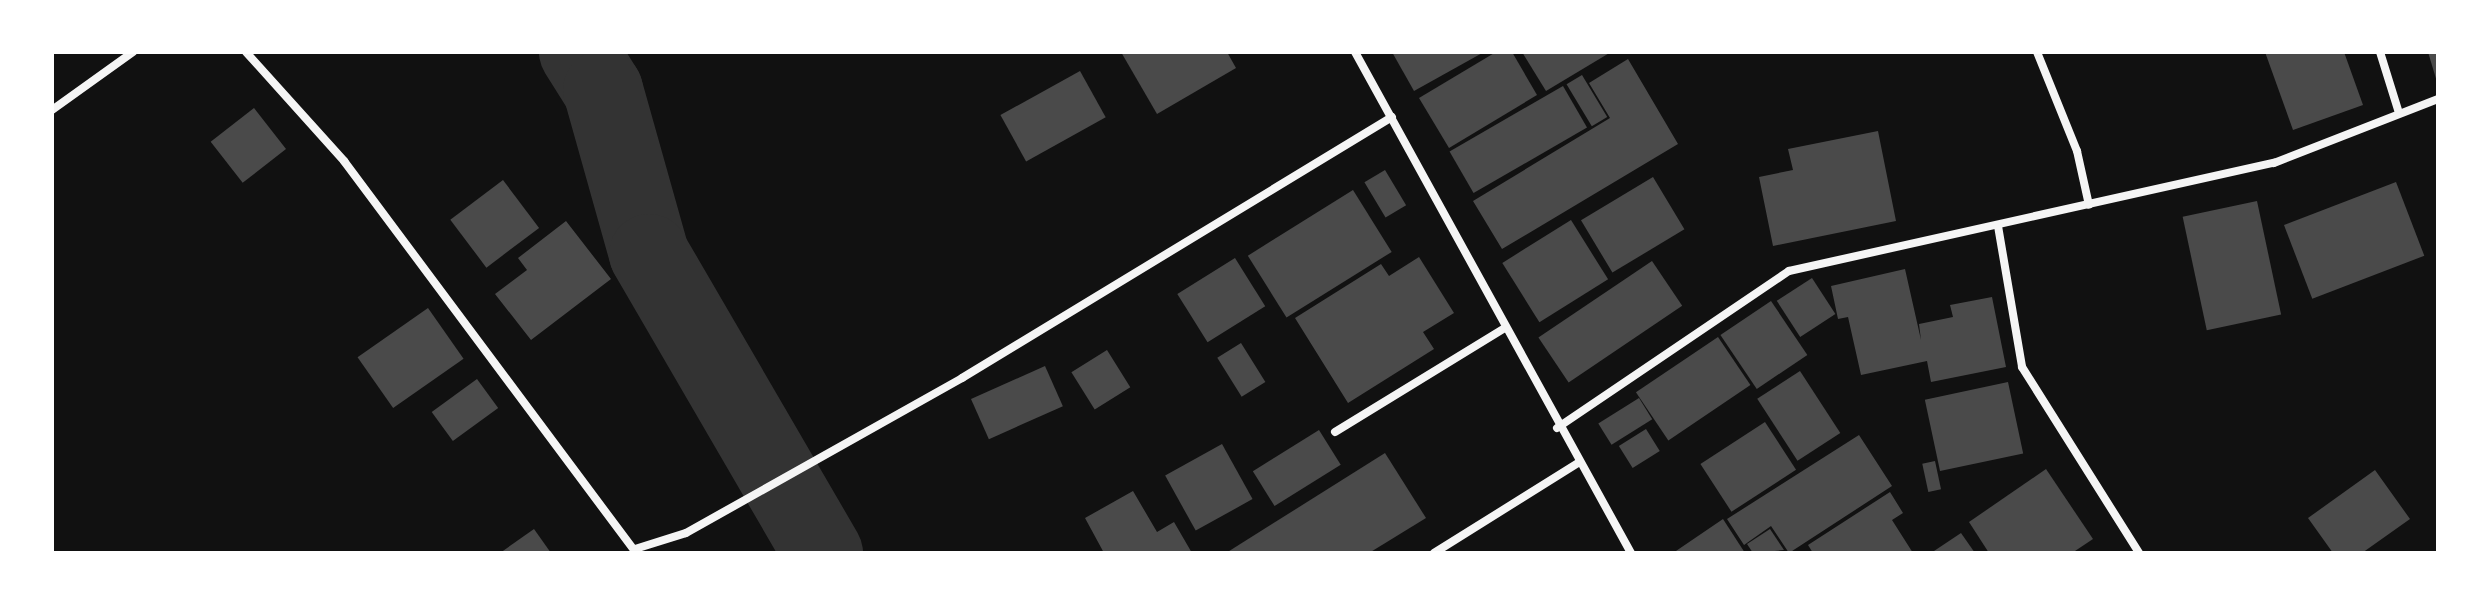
<!DOCTYPE html>
<html>
<head>
<meta charset="utf-8">
<style>
  body { margin:0 }
  #map { position:relative; width:2490px; height:605px; overflow:hidden; background:#111; font-family:"Times New Roman",serif }
  div>[style] { position:absolute }
  [style*='--x'] { left:calc(var(--x)*1px); top:calc(var(--y)*1px); width:calc(var(--w)*1px); rotate:calc(var(--a)*1deg) }
  .river>* { height:80px; margin:-40px; padding:0 40px; transform-origin:40px; border-radius:40px; background:#333 }
  .building>* { inset:0; background:#4a4a4a; transform-origin:0 0 }
  .minor>* { height:8px; margin:-4px; padding:0 4px; transform-origin:4px; border-radius:4px; background:#f5f5f5 }
  span { translate:-50% -50%; white-space:nowrap; text-align:center; line-height:1.15; -webkit-text-stroke:8px #fff; paint-order:stroke }
  .frame { position:absolute; inset:0; border:54px solid #fff; pointer-events:none }
</style>
</head>
<body>
<div id="map">
  <div class="river">
    <i style="--x:579;--y:52;--w:45;--a:57.7"></i>
    <i style="--x:603;--y:90;--w:170;--a:74.3"></i>
    <i style="--x:649;--y:254;--w:346;--a:59.8"></i>
  </div>
  <div class="building">
    <i style="clip-path:polygon(1121px 52px,1227px 52px,1236px 68px,1157px 114px)"></i>
    <i style="clip-path:polygon(1392px 52px,1484px 52px,1414px 91px)"></i>
    <i style="clip-path:polygon(1496px 52px,1512px 52px,1537px 95px,1449px 148px,1419px 98px)"></i>
    <i style="clip-path:polygon(1522px 52px,1611px 52px,1546px 91px)"></i>
    <i style="clip-path:polygon(2265px 52px,2344px 52px,2363px 105px,2293px 130px)"></i>
    <i style="clip-path:polygon(2428px 52px,2438px 52px,2438px 81px,2437px 82px)"></i>
    <i style="clip-path:polygon(1628px 59px,1678px 144px,1502px 249px,1473px 201px,1610px 118px,1589px 83px)"></i>
    <i style="left:1080px;top:71px;width:53px;height:91px;rotate:61deg"></i>
    <i style="left:1582px;top:75px;width:49px;height:18px;rotate:59deg"></i>
    <i style="left:1563px;top:86px;width:48px;height:131px;rotate:60deg"></i>
    <i style="left:254px;top:108px;width:52px;height:55px;rotate:52deg"></i>
    <i style="clip-path:polygon(1878px 131px,1896px 221px,1773px 246px,1759px 177px,1793px 170px,1788px 149px)"></i>
    <i style="left:1385px;top:170px;width:41px;height:24px;rotate:59deg"></i>
    <i style="left:1653px;top:177px;width:61px;height:84px;rotate:59deg"></i>
    <i style="left:503px;top:180px;width:60px;height:66px;rotate:53deg"></i>
    <i style="left:2396px;top:182px;width:79px;height:120px;rotate:69deg"></i>
    <i style="left:1353px;top:190px;width:73px;height:124px;rotate:58deg"></i>
    <i style="left:2257px;top:201px;width:116px;height:76px;rotate:78deg"></i>
    <i style="left:1571px;top:220px;width:70px;height:81px;rotate:58deg"></i>
    <i style="clip-path:polygon(566px 221px,611px 279px,531px 340px,495px 294px,527px 270px,518px 258px)"></i>
    <i style="clip-path:polygon(1419px 257px,1454px 313px,1423px 332px,1434px 349px,1348px 403px,1295px 318px,1381px 264px,1389px 276px)"></i>
    <i style="left:1235px;top:258px;width:57px;height:68px;rotate:58deg"></i>
    <i style="left:1652px;top:261px;width:54px;height:137px;rotate:56deg"></i>
    <i style="clip-path:polygon(1905px 269px,1921px 340px,1919px 324px,1953px 317px,1950px 305px,1992px 297px,2006px 367px,1931px 382px,1927px 361px,1861px 375px,1848px 317px,1838px 319px,1831px 286px)"></i>
    <i style="left:1812px;top:278px;width:43px;height:42px;rotate:57deg"></i>
    <i style="left:1771px;top:301px;width:65px;height:61px;rotate:56deg"></i>
    <i style="left:428px;top:308px;width:62px;height:86px;rotate:55deg"></i>
    <i style="left:1718px;top:337px;width:58px;height:99px;rotate:56deg"></i>
    <i style="left:1241px;top:343px;width:46px;height:28px;rotate:58deg"></i>
    <i style="left:1107px;top:350px;width:44px;height:42px;rotate:58deg"></i>
    <i style="left:1045px;top:366px;width:44px;height:81px;rotate:66deg"></i>
    <i style="left:1800px;top:371px;width:74px;height:51px;rotate:57deg"></i>
    <i style="left:477px;top:379px;width:36px;height:56px;rotate:54deg"></i>
    <i style="left:2008px;top:382px;width:73px;height:85px;rotate:78deg"></i>
    <i style="left:1639px;top:398px;width:25px;height:48px;rotate:58deg"></i>
    <i style="left:1765px;top:422px;width:57px;height:77px;rotate:57deg"></i>
    <i style="left:1646px;top:429px;width:26px;height:32px;rotate:58deg"></i>
    <i style="left:1319px;top:430px;width:41px;height:78px;rotate:58deg"></i>
    <i style="clip-path:polygon(1859px 435px,1892px 486px,1789px 553px,1771px 526px,1744px 545px,1727px 519px)"></i>
    <i style="left:1222px;top:444px;width:63px;height:65px;rotate:61deg"></i>
    <i style="clip-path:polygon(1385px 453px,1426px 518px,1369px 553px,1226px 553px)"></i>
    <i style="left:1935px;top:461px;width:29px;height:13px;rotate:78deg"></i>
    <i style="clip-path:polygon(2046px 469px,2093px 539px,2072px 553px,1989px 553px,1969px 522px)"></i>
    <i style="clip-path:polygon(2375px 470px,2410px 519px,2362px 553px,2333px 553px,2308px 518px)"></i>
    <i style="clip-path:polygon(1133px 491px,1157px 532px,1174px 522px,1192px 553px,1104px 553px,1085px 518px)"></i>
    <i style="clip-path:polygon(1890px 492px,1903px 513px,1892px 520px,1913px 553px,1813px 553px,1808px 545px)"></i>
    <i style="clip-path:polygon(1723px 519px,1745px 553px,1673px 553px)"></i>
    <i style="clip-path:polygon(534px 529px,551px 553px,500px 553px)"></i>
    <i style="clip-path:polygon(1770px 529px,1784px 550px,1753px 553px,1747px 544px)"></i>
    <i style="clip-path:polygon(1961px 533px,1975px 553px,1931px 553px)"></i>
  </div>
  <div class="minor">
    <i style="--x:246;--y:52;--w:147;--a:48"></i>
    <i style="--x:344;--y:161;--w:487;--a:53.3"></i>
    <i style="--x:1355;--y:52;--w:572;--a:61.15"></i>
    <i style="--x:2037;--y:52;--w:107;--a:68"></i>
    <i style="--x:2077;--y:151;--w:55;--a:77.5"></i>
    <i style="--x:2380;--y:52;--w:64;--a:72.7"></i>
    <i style="--x:52;--y:110;--w:100;--a:-35.6"></i>
    <i style="--x:1998;--y:226;--w:143;--a:80.3"></i>
    <i style="--x:2022;--y:367;--w:220;--a:57.8"></i>
    <i style="--x:1557;--y:428;--w:280;--a:-34.1"></i>
    <i style="--x:1789;--y:271;--w:497;--a:-12.6"></i>
    <i style="--x:2274;--y:163;--w:176;--a:-21.3"></i>
    <i style="--x:1335;--y:432;--w:197;--a:-31.5"></i>
    <i style="--x:635;--y:549;--w:53;--a:-17.4"></i>
    <i style="--x:686;--y:533;--w:317;--a:-29.3"></i>
    <i style="--x:962;--y:378;--w:503;--a:-31.26"></i>
    <i style="--x:1434;--y:553;--w:170;--a:-32"></i>
  </div>
  <div class="frame"></div>
</div>
</body>
</html>
